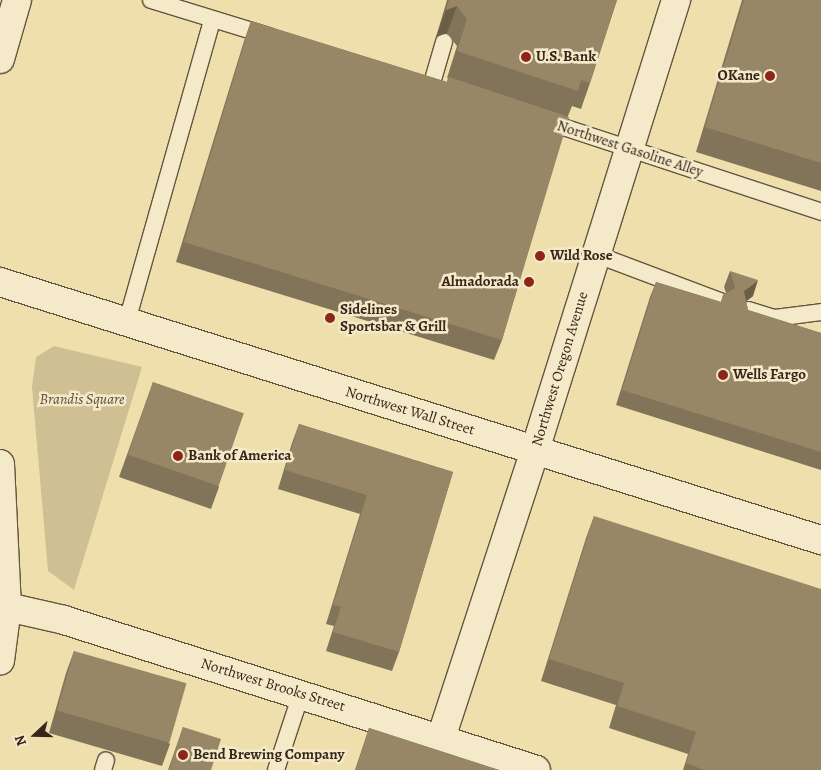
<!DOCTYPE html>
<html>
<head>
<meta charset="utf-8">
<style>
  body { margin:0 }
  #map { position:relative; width:821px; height:770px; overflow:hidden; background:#eedfad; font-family:Alegreya,serif }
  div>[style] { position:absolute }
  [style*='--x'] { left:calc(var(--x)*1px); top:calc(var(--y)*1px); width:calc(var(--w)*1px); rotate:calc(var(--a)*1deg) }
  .green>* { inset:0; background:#cfc094 }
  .roads { filter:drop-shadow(1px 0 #66553e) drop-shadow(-1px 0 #66553e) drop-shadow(0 1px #66553e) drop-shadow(0 -1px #66553e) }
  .service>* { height:16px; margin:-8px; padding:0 8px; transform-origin:8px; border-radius:8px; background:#f4eaca }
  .minor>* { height:28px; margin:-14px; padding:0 14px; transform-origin:14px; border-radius:14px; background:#f4eaca }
  .tertiary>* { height:28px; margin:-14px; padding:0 14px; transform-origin:14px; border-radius:14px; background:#f4eaca }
  .secondary>* { height:28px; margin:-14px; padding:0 14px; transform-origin:14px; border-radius:14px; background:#f4eaca }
  .wall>* { inset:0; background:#827458 }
  .shaded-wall>* { inset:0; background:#6a5e47 }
  .building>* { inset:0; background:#978766; transform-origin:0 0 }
  .dots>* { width:14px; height:14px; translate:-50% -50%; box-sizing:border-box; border:2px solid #f4eaca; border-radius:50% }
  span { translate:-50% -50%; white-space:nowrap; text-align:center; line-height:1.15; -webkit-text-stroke:5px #f4eaca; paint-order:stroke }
  .poi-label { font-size:15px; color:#382719; font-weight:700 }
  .left { translate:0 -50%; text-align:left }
  .right { translate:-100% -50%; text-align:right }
  .street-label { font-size:15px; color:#382719 }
  .park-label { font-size:15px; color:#5e4d38; font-style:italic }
  .north { position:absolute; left:10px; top:710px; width:50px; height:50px; -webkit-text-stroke:4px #f4eaca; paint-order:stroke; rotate:249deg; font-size:14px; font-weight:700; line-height:20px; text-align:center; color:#382719 }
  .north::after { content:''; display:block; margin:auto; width:18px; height:22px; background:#382719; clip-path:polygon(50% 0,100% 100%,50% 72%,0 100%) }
</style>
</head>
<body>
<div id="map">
  <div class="green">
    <i style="clip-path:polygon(54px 346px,142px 367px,74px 590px,48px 571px,32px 387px,36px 357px)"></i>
  </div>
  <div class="roads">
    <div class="service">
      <i style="--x:151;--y:0;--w:123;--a:17"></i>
      <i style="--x:432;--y:83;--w:43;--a:-73.7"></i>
      <i style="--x:545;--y:121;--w:291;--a:18.2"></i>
      <i style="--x:595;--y:254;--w:134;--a:20.6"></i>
      <i style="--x:748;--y:310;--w:28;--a:17"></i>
      <i style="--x:775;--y:318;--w:46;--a:-7.4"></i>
      <i style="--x:127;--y:321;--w:313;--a:-74.2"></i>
      <i style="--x:103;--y:770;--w:10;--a:-73"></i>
      <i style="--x:276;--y:770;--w:80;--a:-71.8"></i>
    </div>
    <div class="minor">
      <i style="--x:7;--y:607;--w:58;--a:12.8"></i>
      <i style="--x:64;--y:620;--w:495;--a:17.6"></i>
      <i style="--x:441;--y:738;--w:303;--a:-71.9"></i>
    </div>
    <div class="tertiary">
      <i style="--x:535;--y:450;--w:472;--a:-72.6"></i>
    </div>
    <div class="secondary">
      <i style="--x:0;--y:59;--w:61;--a:-73.9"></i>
      <i style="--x:0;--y:282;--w:861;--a:17.45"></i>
      <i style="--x:0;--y:464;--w:143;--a:87.2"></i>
      <i style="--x:7;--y:607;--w:54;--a:97.4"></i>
    </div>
  </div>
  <div class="wall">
    <i style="clip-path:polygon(447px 0,617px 0,590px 83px,581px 109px,572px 106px,568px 116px,502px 340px,494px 360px,176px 262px,244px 41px,251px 21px,447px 82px,448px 78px,447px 78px,457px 46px,447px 33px,436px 37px)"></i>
    <i style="clip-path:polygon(742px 0,821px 0,821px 191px,696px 152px)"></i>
    <i style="clip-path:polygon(730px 271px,753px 296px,746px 301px,748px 310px,821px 333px,821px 470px,616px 405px,650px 297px,656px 282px,721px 302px,723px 295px,726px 293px,724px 287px)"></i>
    <i style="clip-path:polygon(153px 382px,219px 487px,211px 509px,119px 477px)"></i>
    <i style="clip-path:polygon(299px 424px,453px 472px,399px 652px,392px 671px,326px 651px,334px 626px,326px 624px,360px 514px,278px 489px,292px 443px)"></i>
    <i style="clip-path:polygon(594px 516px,821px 770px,683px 770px,688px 754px,609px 728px,616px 705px,541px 681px,586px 538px)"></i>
    <i style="clip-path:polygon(74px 651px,170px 744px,162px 766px,49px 733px,66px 673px)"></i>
    <i style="clip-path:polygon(183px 727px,211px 770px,168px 770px)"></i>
    <i style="clip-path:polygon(369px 728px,499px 770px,355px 770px)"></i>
  </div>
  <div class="shaded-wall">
    <i style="clip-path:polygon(457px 6px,447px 33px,436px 37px,446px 10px)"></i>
    <i style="clip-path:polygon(758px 280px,753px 296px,739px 307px,744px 291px)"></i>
  </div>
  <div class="building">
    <i style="clip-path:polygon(449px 0,617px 0,590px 83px,581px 80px,578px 91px,457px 51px,467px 19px,457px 6px,446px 10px)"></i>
    <i style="clip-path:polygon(744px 0,821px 0,821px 163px,705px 127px)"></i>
    <i style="clip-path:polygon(251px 21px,447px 82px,449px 77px,569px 117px,502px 340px,184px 242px)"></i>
    <i style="clip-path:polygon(730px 271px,758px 280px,744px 291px,748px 310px,821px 333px,821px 452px,622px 390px,656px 282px,721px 302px,723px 295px,735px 288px)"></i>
    <i style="left:153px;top:382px;width:96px;height:77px;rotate:19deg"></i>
    <i style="clip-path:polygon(299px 424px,453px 472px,399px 652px,333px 632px,341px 607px,333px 605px,367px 495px,285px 470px)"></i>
    <i style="clip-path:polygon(594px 516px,821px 589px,821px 770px,704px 770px,686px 763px,696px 732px,617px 706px,624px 683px,549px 659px)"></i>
    <i style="left:74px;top:651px;width:117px;height:62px;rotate:16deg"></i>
    <i style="clip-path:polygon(183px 727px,221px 739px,211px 770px,169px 770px)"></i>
    <i style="clip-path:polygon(369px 728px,499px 770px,356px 770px)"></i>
  </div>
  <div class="dots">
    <i style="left:526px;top:57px;background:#8f2418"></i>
    <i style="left:770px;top:76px;background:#8f2418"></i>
    <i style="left:540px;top:256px;background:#8f2418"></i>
    <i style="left:529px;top:282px;background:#8f2418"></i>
    <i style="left:330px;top:318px;background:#8f2418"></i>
    <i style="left:723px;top:375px;background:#8f2418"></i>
    <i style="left:178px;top:456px;background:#8f2418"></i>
    <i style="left:183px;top:755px;background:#8f2418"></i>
  </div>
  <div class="poi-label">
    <span class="left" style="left:536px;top:57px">U.S. Bank</span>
    <span class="right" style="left:760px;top:76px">OKane</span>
    <span class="left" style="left:550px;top:256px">Wild Rose</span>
    <span class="right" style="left:519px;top:282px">Almadorada</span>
    <span class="left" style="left:340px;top:318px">Sidelines<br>Sportsbar &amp; Grill</span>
    <span class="left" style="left:733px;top:375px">Wells Fargo</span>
    <span class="left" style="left:188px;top:456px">Bank of America</span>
    <span class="left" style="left:193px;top:755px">Bend Brewing Company</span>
  </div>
  <div class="street-label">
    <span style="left:630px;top:149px;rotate:18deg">Northwest Gasoline Alley</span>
    <span style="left:560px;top:369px;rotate:-73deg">Northwest Oregon Avenue</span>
    <span style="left:410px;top:411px;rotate:17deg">Northwest Wall Street</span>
    <span style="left:273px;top:685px;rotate:17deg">Northwest Brooks Street</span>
  </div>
  <div class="park-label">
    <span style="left:82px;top:400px">Brandis Square</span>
  </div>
  <div class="north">N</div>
</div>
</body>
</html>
